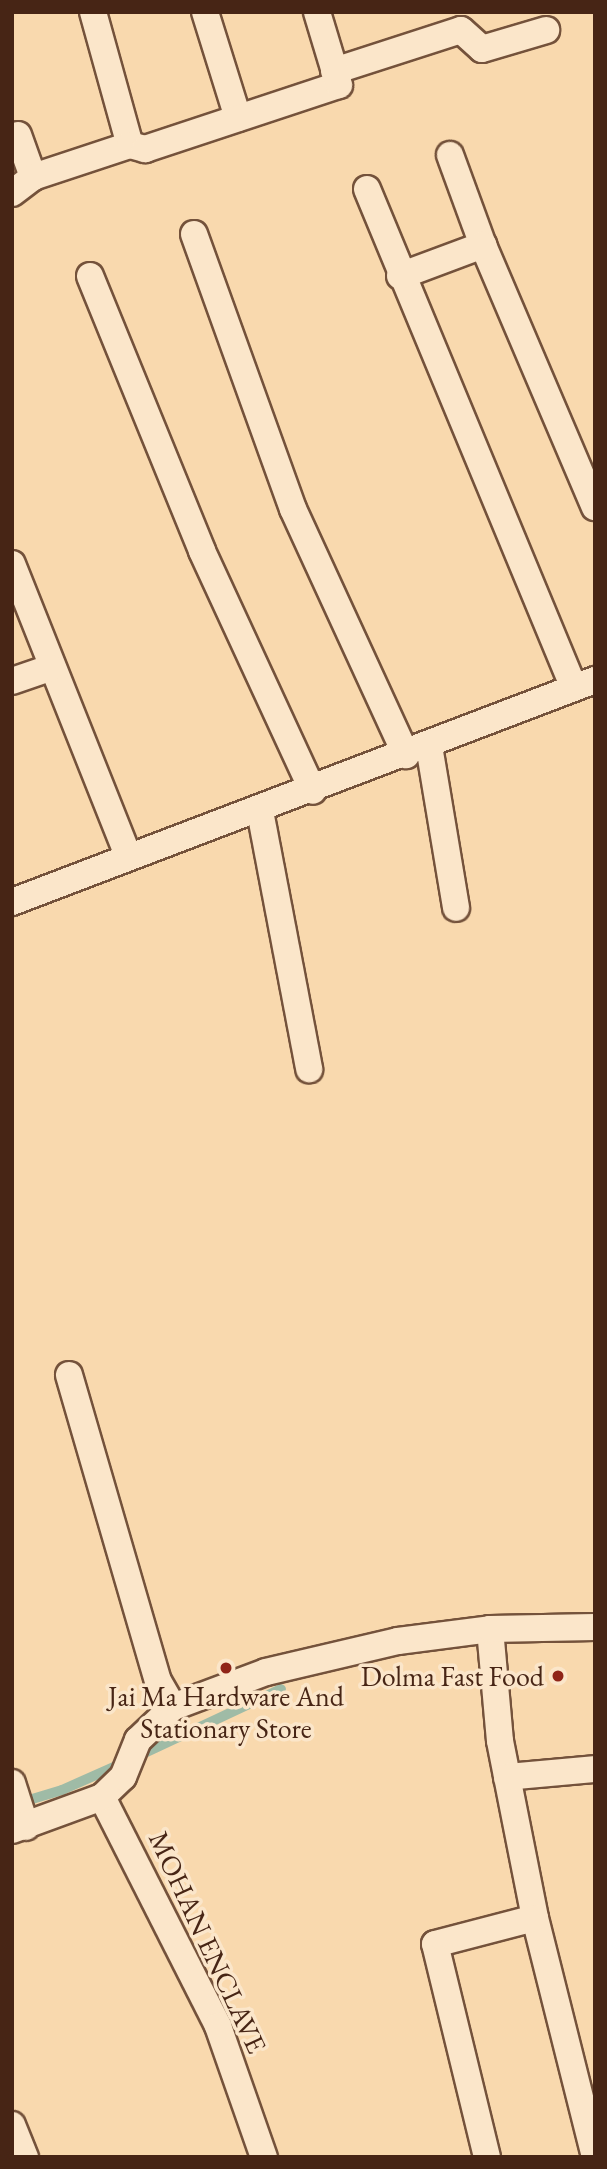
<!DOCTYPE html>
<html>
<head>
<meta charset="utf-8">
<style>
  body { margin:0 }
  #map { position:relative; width:607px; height:2169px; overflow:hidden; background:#f9d9ae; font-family:"EB Garamond",serif }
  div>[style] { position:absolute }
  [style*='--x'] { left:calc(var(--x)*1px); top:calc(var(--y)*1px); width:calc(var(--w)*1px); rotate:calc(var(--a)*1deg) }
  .stream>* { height:10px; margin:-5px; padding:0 5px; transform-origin:5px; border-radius:5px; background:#9fbba6 }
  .roads { filter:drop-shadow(2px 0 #74523b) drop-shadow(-2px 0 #74523b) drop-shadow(0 2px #74523b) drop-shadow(0 -2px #74523b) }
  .street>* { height:26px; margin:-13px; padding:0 13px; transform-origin:13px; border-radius:13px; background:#fbe6ca }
  .dots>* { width:19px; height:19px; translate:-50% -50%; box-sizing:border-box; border:4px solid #fbe6ca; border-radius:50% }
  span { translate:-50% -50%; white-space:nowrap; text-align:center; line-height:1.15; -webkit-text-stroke:7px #fbe6ca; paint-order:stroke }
  .poi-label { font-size:28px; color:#472515 }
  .right { translate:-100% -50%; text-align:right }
  .street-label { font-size:28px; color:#472515 }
  .frame { position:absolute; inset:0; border:14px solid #472515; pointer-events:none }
</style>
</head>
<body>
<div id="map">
  <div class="stream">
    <i style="--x:136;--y:1757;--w:160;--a:-25.1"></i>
    <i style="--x:19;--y:1803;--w:45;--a:-16.8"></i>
    <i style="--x:62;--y:1790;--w:67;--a:-23.9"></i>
  </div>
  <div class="roads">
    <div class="street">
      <i style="--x:93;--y:12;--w:138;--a:74.5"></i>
      <i style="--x:205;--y:12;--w:111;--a:72.7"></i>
      <i style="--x:334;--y:71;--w:133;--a:-17.9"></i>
      <i style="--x:461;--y:30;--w:28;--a:42"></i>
      <i style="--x:482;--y:49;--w:67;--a:-16.5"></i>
      <i style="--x:18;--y:135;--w:45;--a:70.3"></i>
      <i style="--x:33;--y:177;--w:102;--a:-18.3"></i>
      <i style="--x:130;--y:145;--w:16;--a:15"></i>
      <i style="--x:145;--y:149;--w:204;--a:-18.3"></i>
      <i style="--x:339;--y:85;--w:76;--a:-106.8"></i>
      <i style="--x:450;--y:155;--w:96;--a:69.9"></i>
      <i style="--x:483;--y:245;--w:285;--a:66.9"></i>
      <i style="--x:367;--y:189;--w:540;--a:67.47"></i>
      <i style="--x:12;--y:193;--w:26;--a:-37"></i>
      <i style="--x:194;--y:234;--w:292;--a:70.2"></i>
      <i style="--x:293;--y:509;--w:271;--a:65.3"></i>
      <i style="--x:90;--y:276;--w:297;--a:67.8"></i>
      <i style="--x:202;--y:551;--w:264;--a:65.2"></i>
      <i style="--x:400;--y:276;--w:89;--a:-20.5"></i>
      <i style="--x:12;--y:564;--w:314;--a:68.3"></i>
      <i style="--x:12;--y:681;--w:40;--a:-18.9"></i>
      <i style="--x:429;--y:746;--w:164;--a:80.5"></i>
      <i style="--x:260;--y:811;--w:263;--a:79.2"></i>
      <i style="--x:12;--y:902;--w:624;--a:-20.85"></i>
      <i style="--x:69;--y:1375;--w:319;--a:73.8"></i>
      <i style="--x:158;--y:1681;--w:30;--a:60"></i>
      <i style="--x:490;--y:1629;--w:112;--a:84.9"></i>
      <i style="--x:500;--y:1741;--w:180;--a:78.8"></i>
      <i style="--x:535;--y:1918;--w:246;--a:75.9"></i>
      <i style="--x:507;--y:1777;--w:88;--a:-5.2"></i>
      <i style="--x:12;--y:1783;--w:46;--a:72.3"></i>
      <i style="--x:102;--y:1797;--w:257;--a:63.1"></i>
      <i style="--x:218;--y:2026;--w:139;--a:70.7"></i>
      <i style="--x:12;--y:1830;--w:96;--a:-20.1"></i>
      <i style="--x:102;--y:1797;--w:29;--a:-44"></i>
      <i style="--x:123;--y:1777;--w:40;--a:-68"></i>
      <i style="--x:138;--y:1740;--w:48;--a:-43.3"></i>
      <i style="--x:173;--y:1707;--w:99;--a:-20.6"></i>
      <i style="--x:266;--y:1672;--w:136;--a:-13.2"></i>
      <i style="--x:398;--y:1641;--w:93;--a:-7.4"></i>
      <i style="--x:490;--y:1629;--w:105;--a:-1.1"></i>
      <i style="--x:12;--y:2125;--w:35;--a:68"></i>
      <i style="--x:487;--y:2157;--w:219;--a:-103.7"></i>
      <i style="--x:435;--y:1944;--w:103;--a:-14.6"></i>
    </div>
  </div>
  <div class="dots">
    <i style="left:226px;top:1668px;background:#8f2418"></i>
    <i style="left:558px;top:1676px;background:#8f2418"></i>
  </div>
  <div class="poi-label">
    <span class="right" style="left:544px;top:1676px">Dolma Fast Food</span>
    <span style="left:226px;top:1712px">Jai Ma Hardware And<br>Stationary Store</span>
  </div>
  <div class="street-label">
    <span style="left:208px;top:1942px;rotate:65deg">MOHAN ENCLAVE</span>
  </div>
  <div class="frame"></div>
</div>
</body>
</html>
